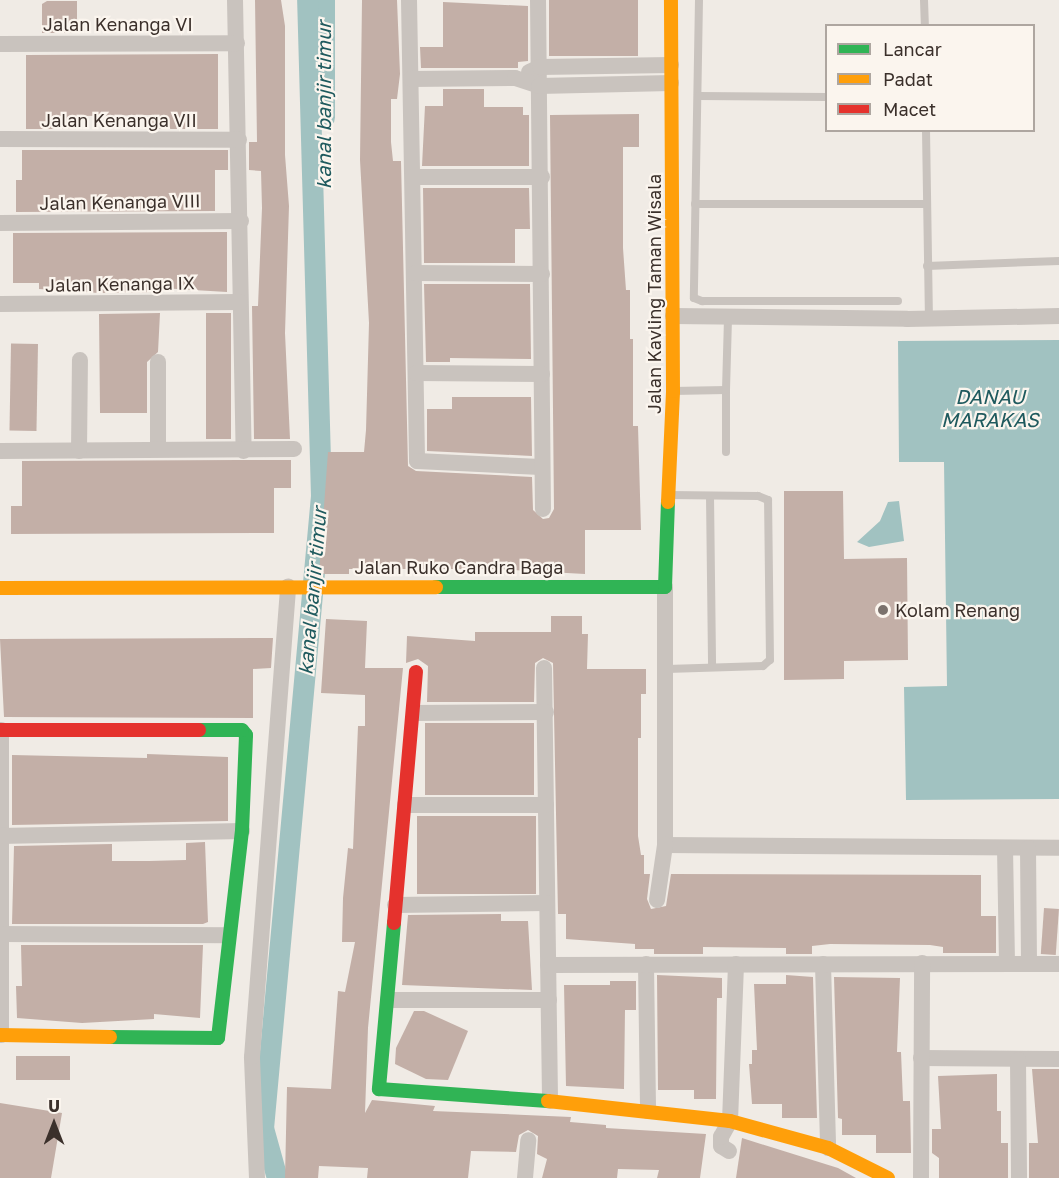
<!DOCTYPE html>
<html>
<head>
<meta charset="utf-8">
<style>
  body { margin:0 }
  #map { position:relative; width:1059px; height:1178px; overflow:hidden; background:#f0ebe5; font-family:"Golos Text",sans-serif }
  div>[style] { position:absolute }
  [style*='--x'] { left:calc(var(--x)*1px); top:calc(var(--y)*1px); width:calc(var(--w)*1px); rotate:calc(var(--a)*1deg) }
  .water>* { inset:0; background:#a1c2c1 }
  .canal>* { height:21px; margin:-10.5px; padding:0 10.5px; transform-origin:10.5px; border-radius:10.5px; background:#a1c2c1 }
  .building>* { inset:0; background:#c3afa7; transform-origin:0 0 }
  .lane>* { height:8px; margin:-4px; padding:0 4px; transform-origin:4px; border-radius:4px; background:#c9c3be }
  .street>* { height:16px; margin:-8px; padding:0 8px; transform-origin:8px; border-radius:8px; background:#c9c3be }
  .fast>* { height:14px; margin:-7px; padding:0 7px; transform-origin:7px; border-radius:7px; background:#30b455 }
  .slow>* { height:14px; margin:-7px; padding:0 7px; transform-origin:7px; border-radius:7px; background:#ff9f0a }
  .jam>* { height:14px; margin:-7px; padding:0 7px; transform-origin:7px; border-radius:7px; background:#e5322d }
  .dots>* { width:16px; height:16px; translate:-50% -50%; box-sizing:border-box; border:3px solid #fbf5ee; border-radius:50% }
  span { translate:-50% -50%; white-space:nowrap; text-align:center; line-height:1.15; -webkit-text-stroke:4.5px #fbf5ee; paint-order:stroke }
  .street-label { font-size:18px; color:#3b302b }
  .poi-label { font-size:18px; color:#3b302b }
  .left { translate:0 -50%; text-align:left }
  .water-label { font-size:20px; color:#1f5a5e; font-style:italic }
  .legend { position:absolute; left:825px; top:24px; width:210px; height:108px; box-sizing:border-box; background:#fbf5ee; border:2px solid #aea6a0; margin:0; padding:8px 10px; list-style:none; font-size:18px; color:#3b302b }
  .legend li { display:flex; align-items:center; gap:12px; height:30px }
  .legend b { width:30px; border:2px solid #aea6a0 }
  .north { position:absolute; left:24px; top:1094px; width:60px; height:60px; -webkit-text-stroke:4px #fbf5ee; paint-order:stroke; rotate:0deg; font-size:16px; font-weight:700; line-height:24px; text-align:center; color:#3b302b }
  .north::after { content:''; display:block; margin:auto; width:21px; height:27px; background:#3b302b; clip-path:polygon(50% 0,100% 100%,50% 72%,0 100%) }
</style>
</head>
<body>
<div id="map">
  <div class="water">
    <i style="clip-path:polygon(1059px 340px,1059px 799px,906px 800px,904px 687px,947px 686px,944px 462px,899px 462px,898px 341px)"></i>
    <i style="clip-path:polygon(899px 501px,904px 541px,869px 547px,857px 542px,880px 521px,888px 502px)"></i>
  </div>
  <div class="canal">
    <i style="--x:324;--y:0;--w:117;--a:90"></i>
    <i style="--x:277;--y:1178;--w:52;--a:-105.6"></i>
    <i style="--x:263;--y:1128;--w:635;--a:-84.76"></i>
    <i style="--x:321;--y:496;--w:496;--a:-91.6"></i>
  </div>
  <div class="building">
    <i style="clip-path:polygon(255px 0,281px 0,285px 26px,285px 155px,289px 206px,285px 333px,290px 439px,254px 439px,252px 306px,258px 306px,262px 208px,261px 171px,249px 170px,249px 142px,257px 142px)"></i>
    <i style="clip-path:polygon(362px 0,397px 0,400px 74px,397px 99px,391px 99px,391px 142px,393px 161px,401px 161px,408px 466px,416px 471px,532px 477px,533px 510px,543px 519px,549px 518px,554px 509px,550px 115px,639px 114px,639px 147px,623px 147px,623px 248px,626px 290px,630px 290px,630px 339px,633px 339px,633px 426px,638px 426px,641px 530px,585px 530px,585px 574px,496px 569px,349px 569px,349px 574px,319px 574px,328px 452px,364px 452px,366px 430px,369px 323px,360px 160px)"></i>
    <i style="left:549px;top:0;width:89px;height:56px"></i>
    <i style="clip-path:polygon(47px 1px,77px 1px,77px 33px,42px 33px,42px 4px)"></i>
    <i style="clip-path:polygon(443px 2px,528px 6px,528px 61px,518px 62px,518px 68px,421px 68px,420px 47px,443px 47px)"></i>
    <i style="clip-path:polygon(218px 54px,218px 129px,151px 129px,151px 115px,81px 116px,81px 129px,26px 129px,26px 55px)"></i>
    <i style="clip-path:polygon(443px 89px,484px 89px,484px 107px,523px 107px,523px 115px,529px 115px,529px 166px,422px 166px,425px 106px,443px 106px)"></i>
    <i style="clip-path:polygon(22px 150px,228px 150px,228px 170px,215px 170px,215px 211px,16px 212px,16px 180px,22px 180px)"></i>
    <i style="clip-path:polygon(423px 188px,529px 188px,530px 229px,515px 229px,515px 263px,424px 263px)"></i>
    <i style="clip-path:polygon(227px 232px,227px 292px,160px 288px,160px 292px,99px 293px,39px 289px,39px 283px,13px 283px,13px 233px)"></i>
    <i style="clip-path:polygon(424px 284px,530px 284px,531px 359px,450px 358px,450px 362px,426px 362px)"></i>
    <i style="clip-path:polygon(160px 313px,158px 352px,147px 362px,147px 413px,100px 413px,99px 314px)"></i>
    <i style="left:206px;top:313px;width:25px;height:126px"></i>
    <i style="left:38px;top:344px;width:87px;height:27px;rotate:91deg"></i>
    <i style="clip-path:polygon(452px 397px,531px 397px,532px 456px,427px 451px,427px 409px,452px 409px)"></i>
    <i style="clip-path:polygon(239px 460px,291px 460px,291px 488px,274px 488px,274px 533px,11px 534px,11px 506px,22px 506px,22px 461px)"></i>
    <i style="clip-path:polygon(784px 491px,843px 491px,844px 559px,907px 558px,908px 660px,844px 661px,844px 679px,784px 680px)"></i>
    <i style="clip-path:polygon(551px 616px,582px 616px,582px 634px,588px 634px,587px 669px,646px 669px,646px 694px,641px 694px,641px 738px,638px 738px,638px 836px,641px 855px,644px 855px,644px 874px,650px 874px,647px 899px,651px 909px,666px 906px,671px 874px,981px 875px,981px 916px,996px 916px,996px 953px,943px 953px,943px 947px,930px 945px,830px 944px,812px 946px,812px 954px,786px 954px,786px 948px,703px 947px,703px 954px,654px 954px,654px 949px,635px 949px,635px 944px,566px 939px,566px 914px,558px 914px,553px 663px,543px 658px,535px 663px,534px 702px,427px 702px,428px 666px,418px 659px,406px 663px,407px 636px,475px 641px,475px 632px,551px 632px)"></i>
    <i style="clip-path:polygon(326px 619px,367px 621px,365px 668px,403px 668px,368px 1028px,365px 1113px,372px 1100px,435px 1106px,433px 1111px,571px 1117px,570px 1122px,606px 1125px,606px 1128px,706px 1134px,700px 1178px,657px 1178px,659px 1170px,618px 1169px,617px 1178px,542px 1178px,547px 1159px,537px 1154px,538px 1136px,528px 1130px,519px 1135px,516px 1152px,471px 1151px,468px 1178px,367px 1178px,368px 1168px,319px 1166px,318px 1178px,285px 1178px,287px 1087px,331px 1089px,338px 991px,345px 992px,355px 942px,342px 942px,343px 898px,348px 848px,353px 849px,358px 726px,365px 726px,365px 695px,321px 693px)"></i>
    <i style="clip-path:polygon(273px 638px,271px 668px,253px 669px,253px 718px,4px 717px,0 639px)"></i>
    <i style="left:425px;top:723px;width:109px;height:72px"></i>
    <i style="clip-path:polygon(147px 754px,228px 757px,228px 821px,12px 825px,12px 755px,147px 758px)"></i>
    <i style="left:417px;top:816px;width:119px;height:78px"></i>
    <i style="clip-path:polygon(205px 842px,208px 922px,203px 924px,12px 924px,14px 846px,112px 844px,112px 861px,149px 861px,186px 860px,186px 843px)"></i>
    <i style="left:1044px;top:908px;width:15px;height:46px;rotate:4deg"></i>
    <i style="clip-path:polygon(501px 914px,501px 921px,528px 921px,532px 990px,402px 985px,408px 915px)"></i>
    <i style="clip-path:polygon(21px 945px,203px 945px,200px 1018px,154px 1014px,154px 1019px,82px 1023px,17px 1018px,16px 986px,22px 986px)"></i>
    <i style="clip-path:polygon(657px 975px,722px 978px,722px 998px,717px 998px,716px 1099px,694px 1099px,694px 1090px,658px 1090px)"></i>
    <i style="clip-path:polygon(786px 975px,813px 977px,817px 1118px,782px 1118px,782px 1104px,752px 1104px,749px 1064px,752px 1064px,752px 1050px,757px 1050px,754px 984px,786px 984px)"></i>
    <i style="clip-path:polygon(834px 977px,900px 978px,897px 1052px,901px 1052px,903px 1101px,910px 1101px,911px 1153px,876px 1153px,876px 1135px,842px 1135px,842px 1119px,838px 1118px)"></i>
    <i style="clip-path:polygon(610px 981px,636px 981px,636px 1010px,625px 1010px,624px 1089px,566px 1086px,564px 985px,610px 985px)"></i>
    <i style="clip-path:polygon(414px 1011px,424px 1011px,468px 1031px,448px 1080px,426px 1079px,395px 1064px,396px 1048px)"></i>
    <i style="left:16px;top:1056px;width:54px;height:24px"></i>
    <i style="clip-path:polygon(1032px 1069px,1059px 1069px,1059px 1178px,1029px 1178px,1029px 1143px,1038px 1143px)"></i>
    <i style="clip-path:polygon(997px 1074px,997px 1111px,1001px 1111px,1001px 1143px,1008px 1143px,1008px 1178px,939px 1178px,939px 1158px,932px 1153px,932px 1129px,941px 1129px,938px 1076px)"></i>
    <i style="clip-path:polygon(0 1103px,62px 1113px,51px 1178px,0 1178px)"></i>
    <i style="clip-path:polygon(742px 1138px,838px 1168px,856px 1178px,736px 1178px)"></i>
  </div>
  <div class="lane">
    <i style="--x:699;--y:0;--w:298;--a:91"></i>
    <i style="--x:694;--y:298;--w:9;--a:21"></i>
    <i style="--x:702;--y:301;--w:196;--a:0"></i>
    <i style="--x:924;--y:0;--w:26;--a:88"></i>
    <i style="--x:699;--y:96;--w:127;--a:0.5"></i>
    <i style="--x:926;--y:130;--w:189;--a:89.1"></i>
    <i style="--x:695;--y:204;--w:231;--a:0"></i>
    <i style="--x:927;--y:266;--w:132;--a:-2.2"></i>
    <i style="--x:726;--y:390;--w:62;--a:90"></i>
    <i style="--x:673;--y:391;--w:53;--a:-1.1"></i>
    <i style="--x:726;--y:390;--w:73;--a:-88.4"></i>
    <i style="--x:710;--y:496;--w:171;--a:89.3"></i>
    <i style="--x:667;--y:669;--w:96;--a:-1.8"></i>
    <i style="--x:763;--y:666;--w:9;--a:-41"></i>
    <i style="--x:770;--y:660;--w:160;--a:-90.7"></i>
    <i style="--x:768;--y:500;--w:11;--a:-158"></i>
    <i style="--x:758;--y:496;--w:89;--a:-179.4"></i>
  </div>
  <div class="street">
    <i style="--x:235;--y:0;--w:451;--a:88.9"></i>
    <i style="--x:409;--y:0;--w:461;--a:89"></i>
    <i style="--x:417;--y:461;--w:124;--a:2.8"></i>
    <i style="--x:538;--y:0;--w:509;--a:89.44"></i>
    <i style="--x:0;--y:44;--w:237;--a:-0.2"></i>
    <i style="--x:529;--y:72;--w:12;--a:-24"></i>
    <i style="--x:540;--y:67;--w:131;--a:-0.9"></i>
    <i style="--x:411;--y:79;--w:104;--a:-0.6"></i>
    <i style="--x:515;--y:78;--w:25;--a:18"></i>
    <i style="--x:539;--y:86;--w:132;--a:-1.3"></i>
    <i style="--x:0;--y:139;--w:239;--a:0.2"></i>
    <i style="--x:413;--y:177;--w:129;--a:0"></i>
    <i style="--x:0;--y:223;--w:241;--a:-0.5"></i>
    <i style="--x:415;--y:273;--w:127;--a:0.5"></i>
    <i style="--x:0;--y:304;--w:240;--a:-0.5"></i>
    <i style="--x:673;--y:316;--w:234;--a:0.7"></i>
    <i style="--x:907;--y:319;--w:152;--a:-1.1"></i>
    <i style="--x:158;--y:362;--w:87;--a:90"></i>
    <i style="--x:416;--y:373;--w:126;--a:0.5"></i>
    <i style="--x:0;--y:451;--w:294;--a:-0.4"></i>
    <i style="--x:79;--y:451;--w:91;--a:-89.4"></i>
    <i style="--x:665;--y:587;--w:258;--a:90"></i>
    <i style="--x:665;--y:845;--w:394;--a:0.4"></i>
    <i style="--x:544;--y:668;--w:433;--a:89.2"></i>
    <i style="--x:414;--y:713;--w:132;--a:-0.4"></i>
    <i style="--x:1;--y:730;--w:305;--a:90"></i>
    <i style="--x:405;--y:805;--w:141;--a:0"></i>
    <i style="--x:0;--y:836;--w:242;--a:-1.2"></i>
    <i style="--x:1005;--y:848;--w:115;--a:89"></i>
    <i style="--x:1028;--y:848;--w:115;--a:89.5"></i>
    <i style="--x:657;--y:900;--w:56;--a:-81.7"></i>
    <i style="--x:395;--y:905;--w:151;--a:-0.8"></i>
    <i style="--x:0;--y:934;--w:228;--a:0.3"></i>
    <i style="--x:646;--y:964;--w:147;--a:89.2"></i>
    <i style="--x:823;--y:964;--w:184;--a:88.4"></i>
    <i style="--x:548;--y:965;--w:511;--a:-0.11"></i>
    <i style="--x:388;--y:1000;--w:161;--a:0"></i>
    <i style="--x:921;--y:1058;--w:138;--a:0.4"></i>
    <i style="--x:1018;--y:1060;--w:118;--a:89.5"></i>
    <i style="--x:729;--y:1151;--w:9;--a:-148"></i>
    <i style="--x:721;--y:1146;--w:9;--a:-90"></i>
    <i style="--x:721;--y:1137;--w:18;--a:-61"></i>
    <i style="--x:730;--y:1121;--w:157;--a:-87.8"></i>
    <i style="--x:257;--y:1178;--w:121;--a:-92.4"></i>
    <i style="--x:252;--y:1057;--w:472;--a:-85.6"></i>
    <i style="--x:525;--y:1178;--w:38;--a:-85"></i>
    <i style="--x:921;--y:1178;--w:215;--a:-89.7"></i>
  </div>
  <div class="fast">
    <i style="--x:436;--y:587;--w:229;--a:0"></i>
    <i style="--x:665;--y:587;--w:85;--a:-88"></i>
    <i style="--x:394;--y:923;--w:167;--a:95.2"></i>
    <i style="--x:379;--y:1089;--w:169;--a:4.1"></i>
    <i style="--x:110;--y:1037;--w:108;--a:0.5"></i>
    <i style="--x:218;--y:1038;--w:208;--a:-83.4"></i>
    <i style="--x:242;--y:831;--w:96;--a:-87.6"></i>
    <i style="--x:246;--y:735;--w:6;--a:-129"></i>
    <i style="--x:242;--y:730;--w:43;--a:180"></i>
  </div>
  <div class="slow">
    <i style="--x:668;--y:502;--w:111;--a:-87.4"></i>
    <i style="--x:673;--y:391;--w:391;--a:-90.3"></i>
    <i style="--x:0;--y:588;--w:436;--a:-0.1"></i>
    <i style="--x:0;--y:1035;--w:110;--a:1"></i>
    <i style="--x:548;--y:1101;--w:183;--a:6.3"></i>
    <i style="--x:730;--y:1121;--w:102;--a:15.4"></i>
    <i style="--x:828;--y:1148;--w:67;--a:26.6"></i>
  </div>
  <div class="jam">
    <i style="--x:0;--y:730;--w:199;--a:0"></i>
    <i style="--x:394;--y:923;--w:252;--a:-85"></i>
  </div>
  <div class="dots">
    <i style="left:883px;top:610px;background:#7a716c"></i>
  </div>
  <div class="street-label">
    <span style="left:118px;top:24px">Jalan Kenanga VI</span>
    <span style="left:119px;top:120px">Jalan Kenanga VII</span>
    <span style="left:120px;top:202px;rotate:-1deg">Jalan Kenanga VIII</span>
    <span style="left:120px;top:284px;rotate:-1deg">Jalan Kenanga IX</span>
    <span style="left:654px;top:294px;rotate:-90deg">Jalan Kavling Taman Wisala</span>
    <span style="left:459px;top:567px">Jalan Ruko Candra Baga</span>
  </div>
  <div class="poi-label">
    <span class="left" style="left:895px;top:610px">Kolam Renang</span>
  </div>
  <div class="water-label">
    <span style="left:323px;top:105px;rotate:-90deg">kanal banjir timur</span>
    <span style="left:990px;top:408px">DANAU<br>MARAKAS</span>
    <span style="left:312px;top:591px;rotate:-85deg">kanal banjir timur</span>
  </div>
  <ul class="legend">
  <li><b style="height:8px;background:#30b455"></b>Lancar</li>
  <li><b style="height:8px;background:#ff9f0a"></b>Padat</li>
  <li><b style="height:8px;background:#e5322d"></b>Macet</li>
  </ul>
  <div class="north">U</div>
</div>
</body>
</html>
